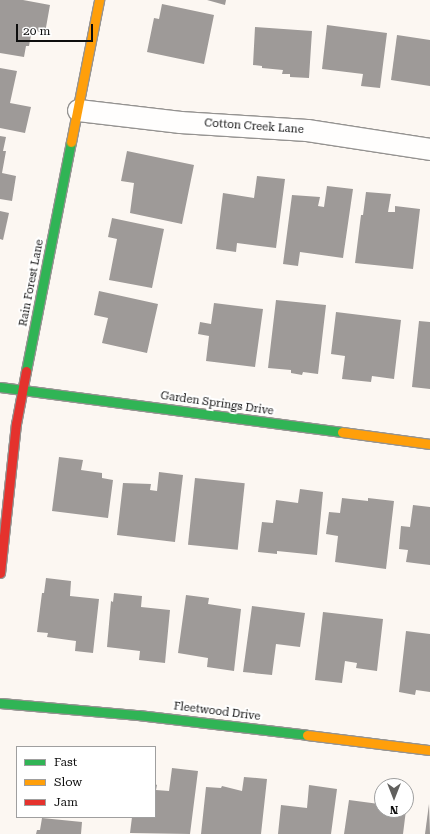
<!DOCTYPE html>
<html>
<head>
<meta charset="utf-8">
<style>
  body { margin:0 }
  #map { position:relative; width:430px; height:834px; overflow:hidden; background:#fcf7f2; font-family:"Roboto Serif",serif }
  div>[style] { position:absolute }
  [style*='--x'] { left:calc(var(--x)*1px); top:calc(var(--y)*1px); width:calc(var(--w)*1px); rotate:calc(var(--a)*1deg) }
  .building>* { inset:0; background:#9e9a98; transform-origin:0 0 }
  .roads { filter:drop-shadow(1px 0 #959391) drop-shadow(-1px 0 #959391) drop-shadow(0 1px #959391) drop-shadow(0 -1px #959391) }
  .street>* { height:21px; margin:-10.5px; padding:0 10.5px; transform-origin:10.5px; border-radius:10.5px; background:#fffefd }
  .fast>* { height:9px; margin:-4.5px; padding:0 4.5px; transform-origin:4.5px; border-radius:4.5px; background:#30b455 }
  .slow>* { height:9px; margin:-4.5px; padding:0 4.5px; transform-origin:4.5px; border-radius:4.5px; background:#ff9f0a }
  .jam>* { height:9px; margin:-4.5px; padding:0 4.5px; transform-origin:4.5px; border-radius:4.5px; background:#e5322d }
  span { translate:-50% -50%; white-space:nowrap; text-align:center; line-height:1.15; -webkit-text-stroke:4px #fff; paint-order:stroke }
  .street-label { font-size:11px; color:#0e0e0e }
  .legend { position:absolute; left:16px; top:746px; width:140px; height:72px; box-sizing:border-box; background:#fff; border:1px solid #9f9f9f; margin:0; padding:5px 7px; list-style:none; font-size:12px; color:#0e0e0e }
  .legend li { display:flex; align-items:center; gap:8px; height:20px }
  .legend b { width:20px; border:1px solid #9f9f9f }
  .north { position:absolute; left:374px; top:778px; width:40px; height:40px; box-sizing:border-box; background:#fff; border:1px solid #9f9f9f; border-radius:50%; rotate:180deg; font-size:11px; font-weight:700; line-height:16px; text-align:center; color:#0e0e0e }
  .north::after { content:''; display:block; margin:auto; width:14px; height:18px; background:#61605e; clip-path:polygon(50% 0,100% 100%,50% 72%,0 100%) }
  .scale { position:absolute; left:16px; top:24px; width:77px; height:18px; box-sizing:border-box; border:2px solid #0e0e0e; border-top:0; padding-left:5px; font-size:12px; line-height:14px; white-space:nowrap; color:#0e0e0e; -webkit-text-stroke:3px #fff; paint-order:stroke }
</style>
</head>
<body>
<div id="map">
  <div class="building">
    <i style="clip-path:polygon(0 0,23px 0,50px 5px,45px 33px,32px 30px,29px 46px,26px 46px,24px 57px,0 53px)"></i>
    <i style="clip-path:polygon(207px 0,226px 0,225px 5px)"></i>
    <i style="clip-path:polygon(162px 4px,214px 15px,204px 64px,147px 52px,154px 18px,159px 19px)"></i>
    <i style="clip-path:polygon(327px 25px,387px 33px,380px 88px,361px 86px,363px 74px,322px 69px)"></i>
    <i style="clip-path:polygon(255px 27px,312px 31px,309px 78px,290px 77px,290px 74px,282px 74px,283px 70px,262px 68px,262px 66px,253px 65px)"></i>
    <i style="clip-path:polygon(397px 35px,430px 40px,430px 86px,391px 80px)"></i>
    <i style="clip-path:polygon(0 68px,17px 71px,10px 103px,31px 107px,25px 133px,0 128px)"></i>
    <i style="clip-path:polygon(0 136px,6px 137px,3px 151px,6px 151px,2px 173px,16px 176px,12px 201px,0 199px)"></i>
    <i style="clip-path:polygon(127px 151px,194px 165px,182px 224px,130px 213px,134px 183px,121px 181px)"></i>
    <i style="clip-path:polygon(257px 176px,285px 179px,276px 248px,237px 243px,236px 252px,216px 249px,223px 193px,254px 198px)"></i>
    <i style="clip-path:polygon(327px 186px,353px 189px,343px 258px,300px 252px,298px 266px,283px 264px,292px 195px,320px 197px,318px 206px,324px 207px)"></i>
    <i style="clip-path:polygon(366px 192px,391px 194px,388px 212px,395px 212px,395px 206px,420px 209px,413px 269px,355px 263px,361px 215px,363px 215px)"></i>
    <i style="clip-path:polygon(0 211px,9px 213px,3px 240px,0 239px)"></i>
    <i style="clip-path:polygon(112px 218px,164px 229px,152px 288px,109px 280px,117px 239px,108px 237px)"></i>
    <i style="clip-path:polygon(99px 291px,158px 304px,147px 353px,102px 343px,108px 318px,94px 315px)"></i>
    <i style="clip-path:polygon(276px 300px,326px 305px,318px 374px,303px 372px,302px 375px,291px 373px,291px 370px,268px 368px)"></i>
    <i style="clip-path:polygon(214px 303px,263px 309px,255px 367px,206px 361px,209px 336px,198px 334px,200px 322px,211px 324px)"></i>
    <i style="clip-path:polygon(336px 312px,401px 320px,394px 379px,372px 376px,371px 382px,342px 379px,345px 356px,331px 354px)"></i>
    <i style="clip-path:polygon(419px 321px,430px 322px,430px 389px,412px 387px)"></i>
    <i style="clip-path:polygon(59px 457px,83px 460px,81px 470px,102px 473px,102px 478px,113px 480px,108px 518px,52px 511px)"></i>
    <i style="clip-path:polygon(159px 472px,183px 475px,175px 542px,117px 535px,123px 483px,151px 484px,150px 490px,157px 491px)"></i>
    <i style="left:195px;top:478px;width:50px;height:67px;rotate:6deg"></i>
    <i style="clip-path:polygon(300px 489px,323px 492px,317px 555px,277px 551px,277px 554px,258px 552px,262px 522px,273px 523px,276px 500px,298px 503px)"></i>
    <i style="clip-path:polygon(342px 498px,368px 501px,368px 498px,394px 501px,386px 569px,335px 562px,338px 536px,326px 534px,329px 512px,340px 513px)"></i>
    <i style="clip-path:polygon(413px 505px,430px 507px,430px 565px,406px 562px,408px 550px,399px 549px,401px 526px,410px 527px)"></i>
    <i style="clip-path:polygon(46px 578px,71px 581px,70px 596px,99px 599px,93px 653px,75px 651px,76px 641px,47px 637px,48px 633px,37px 632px,42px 593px,44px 593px)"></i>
    <i style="clip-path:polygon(114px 593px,142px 596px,141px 607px,170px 610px,165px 663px,139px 660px,140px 651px,107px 647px,111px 601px,113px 602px)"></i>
    <i style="clip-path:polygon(186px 595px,209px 598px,208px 604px,241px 609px,234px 671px,207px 667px,208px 658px,178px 653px)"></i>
    <i style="clip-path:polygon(252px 606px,305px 613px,300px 647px,276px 644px,272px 675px,243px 672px)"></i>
    <i style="clip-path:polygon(323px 612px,383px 619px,377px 671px,356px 668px,357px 663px,345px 661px,342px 683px,315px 680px)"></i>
    <i style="clip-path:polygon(406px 631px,430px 634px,430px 692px,416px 690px,415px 695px,399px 692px)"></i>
    <i style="clip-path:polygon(172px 768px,198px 771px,190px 834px,130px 833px,132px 817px,155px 817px,155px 784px,157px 785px,156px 790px,169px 791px)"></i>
    <i style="clip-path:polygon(244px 777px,267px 779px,261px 834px,201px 834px,206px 787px,221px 788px,222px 786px,242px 791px)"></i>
    <i style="clip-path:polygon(309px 785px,337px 789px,331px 834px,278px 834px,281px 805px,307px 808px)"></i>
    <i style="clip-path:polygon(380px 794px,382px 794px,382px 810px,406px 810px,403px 834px,344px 834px,349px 800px,379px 804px)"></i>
    <i style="clip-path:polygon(429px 804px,430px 834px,425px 834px)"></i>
    <i style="clip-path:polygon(42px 818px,82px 822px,81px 834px,36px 834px,37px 830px,40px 830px)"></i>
  </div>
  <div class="roads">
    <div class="street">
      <i style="--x:78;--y:110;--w:103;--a:6.7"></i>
      <i style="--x:180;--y:122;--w:127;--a:3.6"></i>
      <i style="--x:307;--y:130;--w:124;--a:8.8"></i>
    </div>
    <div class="fast">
      <i style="--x:26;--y:371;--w:233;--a:-78.9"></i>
      <i style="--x:0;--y:387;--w:345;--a:7.5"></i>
      <i style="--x:0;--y:703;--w:139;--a:5"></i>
      <i style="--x:138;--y:715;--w:170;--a:6.7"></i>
    </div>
    <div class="slow">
      <i style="--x:71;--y:142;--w:145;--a:-78.8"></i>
      <i style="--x:342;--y:432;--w:89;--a:7.8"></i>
      <i style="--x:307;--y:735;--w:124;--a:7"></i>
    </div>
    <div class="jam">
      <i style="--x:0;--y:573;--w:150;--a:-83.9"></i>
      <i style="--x:16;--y:424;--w:54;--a:-79.3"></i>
    </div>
  </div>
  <div class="street-label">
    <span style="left:254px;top:127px;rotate:4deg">Cotton Creek Lane</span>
    <span style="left:32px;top:283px;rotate:-79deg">Rain Forest Lane</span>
    <span style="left:217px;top:404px;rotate:8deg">Garden Springs Drive</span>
    <span style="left:217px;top:712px;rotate:7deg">Fleetwood Drive</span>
  </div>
  <ul class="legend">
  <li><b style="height:5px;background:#30b455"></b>Fast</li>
  <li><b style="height:5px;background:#ff9f0a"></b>Slow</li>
  <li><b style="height:5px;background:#e5322d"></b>Jam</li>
  </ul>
  <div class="north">N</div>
  <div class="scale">20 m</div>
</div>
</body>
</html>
